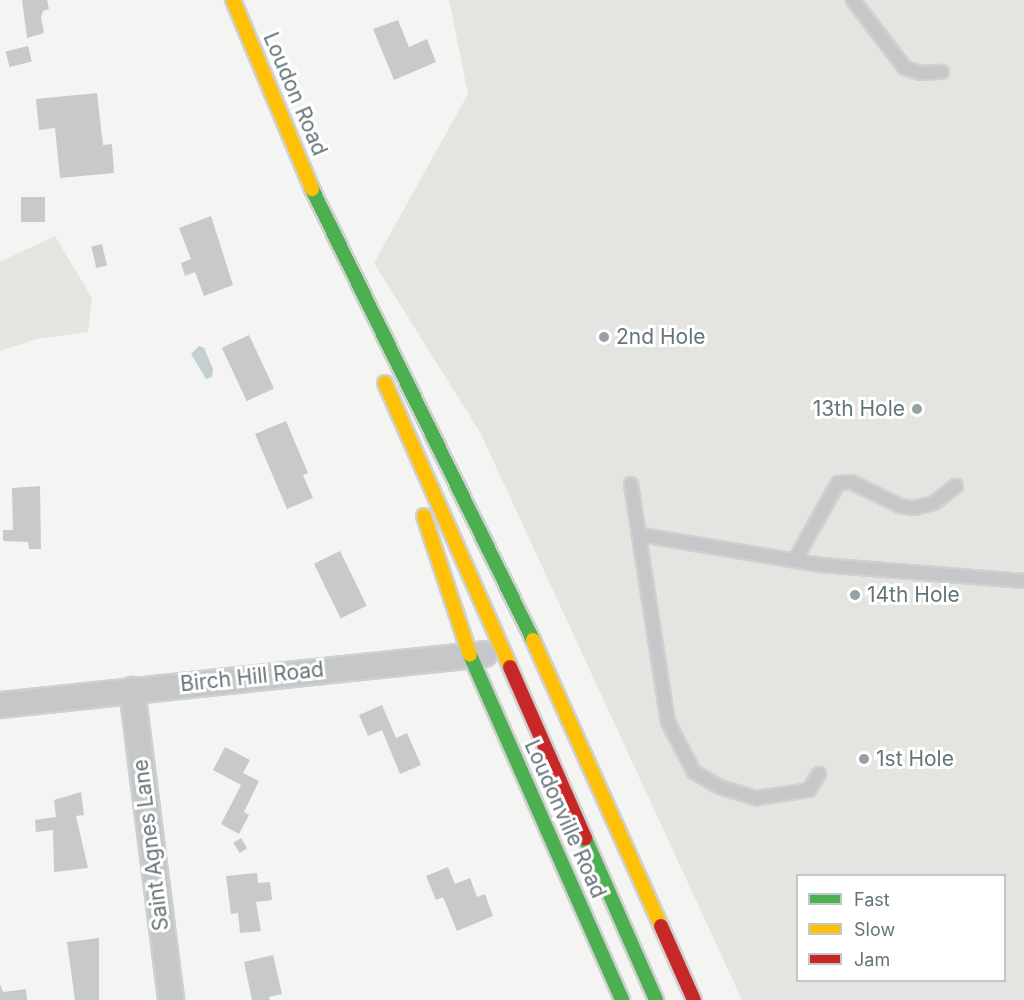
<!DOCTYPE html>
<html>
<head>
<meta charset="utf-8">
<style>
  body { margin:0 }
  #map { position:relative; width:1024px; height:1000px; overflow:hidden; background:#f4f4f3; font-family:Inter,sans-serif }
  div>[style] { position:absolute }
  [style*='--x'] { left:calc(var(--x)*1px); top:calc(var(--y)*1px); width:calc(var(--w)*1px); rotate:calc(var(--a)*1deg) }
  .green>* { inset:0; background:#e4e5e1 }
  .water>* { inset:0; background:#c4cfcf }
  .building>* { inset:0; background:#c8caca; transform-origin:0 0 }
  .roads { filter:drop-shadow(2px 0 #cfd0d0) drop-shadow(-2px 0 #cfd0d0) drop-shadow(0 2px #cfd0d0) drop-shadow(0 -2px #cfd0d0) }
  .lane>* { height:12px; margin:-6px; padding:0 6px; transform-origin:6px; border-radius:6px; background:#c5c7c8 }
  .street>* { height:24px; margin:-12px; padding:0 12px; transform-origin:12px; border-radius:12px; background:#c5c7c8 }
  .fast>* { height:14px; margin:-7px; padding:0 7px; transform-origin:7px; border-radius:7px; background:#4caf50 }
  .slow>* { height:14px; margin:-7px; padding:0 7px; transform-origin:7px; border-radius:7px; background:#ffc107 }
  .jam>* { height:14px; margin:-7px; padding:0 7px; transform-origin:7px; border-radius:7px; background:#c62828 }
  .dots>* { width:16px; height:16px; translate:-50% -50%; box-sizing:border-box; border:3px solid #fff; border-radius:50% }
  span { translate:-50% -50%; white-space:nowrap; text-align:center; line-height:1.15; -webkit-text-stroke:6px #fff; paint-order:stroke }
  .street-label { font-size:21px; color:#64757a }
  .poi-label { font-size:21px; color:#64757a }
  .left { translate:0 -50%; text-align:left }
  .right { translate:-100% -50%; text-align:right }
  .legend { position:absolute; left:796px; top:874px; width:210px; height:108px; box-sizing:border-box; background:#fff; border:2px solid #c1c8ca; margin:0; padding:8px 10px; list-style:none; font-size:18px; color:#64757a }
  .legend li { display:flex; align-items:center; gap:12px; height:30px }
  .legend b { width:30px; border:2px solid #c1c8ca }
</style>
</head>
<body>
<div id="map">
  <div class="green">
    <i style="clip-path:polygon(evenodd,449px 0,1024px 0,1024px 1000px,742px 1000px,480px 432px,374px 263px,468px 94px,449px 0,798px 876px,1004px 876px,1004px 980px,798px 980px,798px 876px)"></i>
    <i style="clip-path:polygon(55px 236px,92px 298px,88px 332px,37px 339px,0 351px,0 262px)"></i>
  </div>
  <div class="water">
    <i style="clip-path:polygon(199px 346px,204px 348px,213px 369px,212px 377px,206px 379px,191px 354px)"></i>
  </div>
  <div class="building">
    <i style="clip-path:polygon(22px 0,47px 0,49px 9px,43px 11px,41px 17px,44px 33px,27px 38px)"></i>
    <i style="clip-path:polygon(398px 20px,409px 47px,427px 39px,436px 62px,394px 80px,373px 29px)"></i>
    <i style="left:28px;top:46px;width:16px;height:23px;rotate:76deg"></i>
    <i style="clip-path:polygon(97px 93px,103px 145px,112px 144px,114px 173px,60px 178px,55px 128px,39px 130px,36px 99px)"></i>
    <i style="left:45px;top:197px;width:25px;height:24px;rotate:90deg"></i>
    <i style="clip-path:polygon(211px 216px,233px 285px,204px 296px,195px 272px,185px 276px,181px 263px,191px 259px,179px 228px)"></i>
    <i style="left:102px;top:244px;width:22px;height:11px;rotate:77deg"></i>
    <i style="left:249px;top:335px;width:59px;height:30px;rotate:65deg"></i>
    <i style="clip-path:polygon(286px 421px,308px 473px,303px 475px,313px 498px,287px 509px,255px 434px)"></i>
    <i style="clip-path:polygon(40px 486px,41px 549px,29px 549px,28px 542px,3px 541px,3px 530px,13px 530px,12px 488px)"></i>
    <i style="left:340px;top:551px;width:61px;height:29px;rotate:64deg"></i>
    <i style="clip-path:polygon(382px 705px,396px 738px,407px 733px,421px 765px,400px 774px,382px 730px,368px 736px,359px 715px)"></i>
    <i style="clip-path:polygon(225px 747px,250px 760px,243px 773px,259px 781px,244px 812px,249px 815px,239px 834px,221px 824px,241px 785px,213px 770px)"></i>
    <i style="clip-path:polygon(81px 792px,84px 815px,76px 816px,88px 868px,54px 872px,53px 830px,36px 832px,35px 820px,56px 817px,54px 800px)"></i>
    <i style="left:241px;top:838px;width:12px;height:9px;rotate:59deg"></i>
    <i style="clip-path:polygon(448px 867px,455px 884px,470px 878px,477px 897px,485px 894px,493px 916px,457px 931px,443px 897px,436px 900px,426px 876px)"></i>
    <i style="clip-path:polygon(257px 873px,258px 883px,270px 882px,272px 900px,256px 902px,261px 931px,240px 933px,238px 913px,231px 914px,226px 876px)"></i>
    <i style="clip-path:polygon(99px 938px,99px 1000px,75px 1000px,67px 942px)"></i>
    <i style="clip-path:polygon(273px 955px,282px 994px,269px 997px,270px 1000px,252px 1000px,244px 962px)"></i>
    <i style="clip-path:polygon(0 984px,3px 992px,26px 989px,27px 1000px,0 1000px)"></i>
  </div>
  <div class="roads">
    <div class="lane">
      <i style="--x:853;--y:0;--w:86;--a:52.6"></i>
      <i style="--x:905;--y:68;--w:16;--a:18"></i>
      <i style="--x:920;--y:73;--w:22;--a:-3"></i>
      <i style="--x:631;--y:484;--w:241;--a:81.2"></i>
      <i style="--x:668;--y:722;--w:56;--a:62.5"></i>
      <i style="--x:694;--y:772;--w:30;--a:30"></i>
      <i style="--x:720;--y:787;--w:39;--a:17"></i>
      <i style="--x:757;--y:798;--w:53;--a:-8.7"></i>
      <i style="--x:809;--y:790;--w:19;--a:-58"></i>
      <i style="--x:641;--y:535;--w:182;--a:9.5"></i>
      <i style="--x:821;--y:565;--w:204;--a:4.5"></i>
      <i style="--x:795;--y:560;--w:88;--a:-60.8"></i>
      <i style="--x:838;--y:483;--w:13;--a:-4"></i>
      <i style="--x:851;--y:482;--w:55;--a:26.1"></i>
      <i style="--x:900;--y:506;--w:15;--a:8"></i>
      <i style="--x:915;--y:508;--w:20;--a:-15"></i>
      <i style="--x:934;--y:503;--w:28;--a:-38"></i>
    </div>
    <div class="street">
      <i style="--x:132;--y:690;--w:312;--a:82.8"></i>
      <i style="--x:0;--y:705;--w:487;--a:-6"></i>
    </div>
    <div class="fast">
      <i style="--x:312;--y:189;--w:502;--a:63.89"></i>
      <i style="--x:470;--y:655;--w:377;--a:66.2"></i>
      <i style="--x:585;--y:838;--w:177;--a:66.3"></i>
    </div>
    <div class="slow">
      <i style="--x:233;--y:0;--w:205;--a:67.3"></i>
      <i style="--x:385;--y:383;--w:310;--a:66.2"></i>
      <i style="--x:424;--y:516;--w:146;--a:71.7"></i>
      <i style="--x:533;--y:640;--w:313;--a:65.9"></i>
    </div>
    <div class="jam">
      <i style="--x:510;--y:667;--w:187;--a:66.3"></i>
      <i style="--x:661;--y:926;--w:81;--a:66"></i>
    </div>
  </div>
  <div class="dots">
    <i style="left:604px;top:337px;background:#96a1a4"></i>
    <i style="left:917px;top:409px;background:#96a1a4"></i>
    <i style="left:855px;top:595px;background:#96a1a4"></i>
    <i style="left:864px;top:759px;background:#96a1a4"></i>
  </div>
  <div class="street-label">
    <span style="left:295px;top:94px;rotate:67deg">Loudon Road</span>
    <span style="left:252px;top:677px;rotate:-6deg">Birch Hill Road</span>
    <span style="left:565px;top:819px;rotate:66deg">Loudonville Road</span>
    <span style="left:151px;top:845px;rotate:-97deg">Saint Agnes Lane</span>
  </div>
  <div class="poi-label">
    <span class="left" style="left:616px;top:337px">2nd Hole</span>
    <span class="right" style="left:905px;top:409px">13th Hole</span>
    <span class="left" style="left:867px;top:595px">14th Hole</span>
    <span class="left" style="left:876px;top:759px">1st Hole</span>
  </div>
  <ul class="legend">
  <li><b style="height:8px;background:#4caf50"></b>Fast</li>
  <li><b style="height:8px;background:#ffc107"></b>Slow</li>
  <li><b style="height:8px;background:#c62828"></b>Jam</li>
  </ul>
</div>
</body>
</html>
